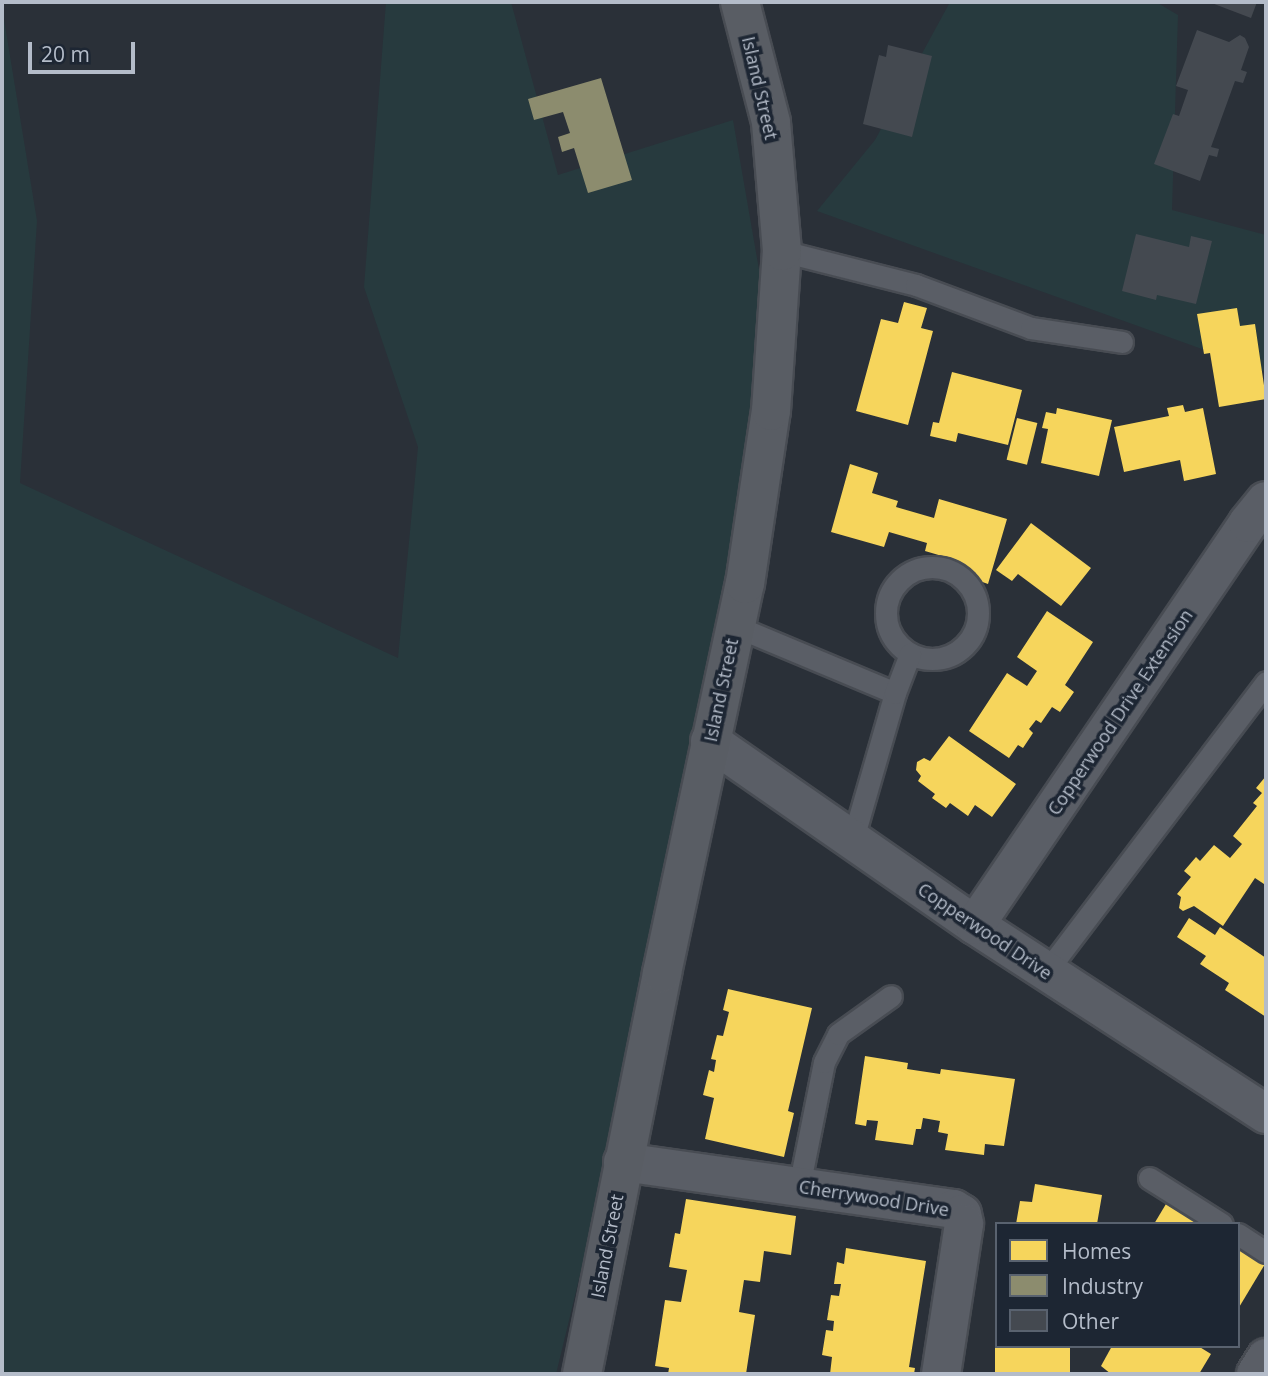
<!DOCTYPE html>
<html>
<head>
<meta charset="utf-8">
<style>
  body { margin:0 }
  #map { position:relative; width:1268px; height:1376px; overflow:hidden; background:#2a3038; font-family:"Open Sans",sans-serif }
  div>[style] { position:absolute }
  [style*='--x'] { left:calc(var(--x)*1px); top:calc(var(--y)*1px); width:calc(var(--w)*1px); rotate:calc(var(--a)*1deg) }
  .green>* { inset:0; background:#273a3e }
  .homes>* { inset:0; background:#f6d55c; transform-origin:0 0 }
  .industry>* { inset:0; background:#8c8c6e }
  .building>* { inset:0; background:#444950 }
  .roads { filter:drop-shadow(2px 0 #484c53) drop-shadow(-2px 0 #484c53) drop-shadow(0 2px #484c53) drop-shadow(0 -2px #484c53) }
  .lane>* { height:21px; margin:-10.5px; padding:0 10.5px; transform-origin:10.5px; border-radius:10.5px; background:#5a5e66 }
  .lane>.ring { margin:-10.5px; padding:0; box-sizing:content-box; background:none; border:21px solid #5a5e66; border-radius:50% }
  .street>* { height:38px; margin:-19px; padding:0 19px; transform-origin:19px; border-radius:19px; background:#5a5e66 }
  .secondary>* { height:38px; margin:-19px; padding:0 19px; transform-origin:19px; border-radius:19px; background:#595d64 }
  span { translate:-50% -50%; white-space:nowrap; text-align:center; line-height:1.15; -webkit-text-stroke:7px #1d2633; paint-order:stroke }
  .street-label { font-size:18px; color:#b4bcc9 }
  .frame { position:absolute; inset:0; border:4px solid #b4bcc9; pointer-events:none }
  .legend { position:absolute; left:995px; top:1222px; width:245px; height:126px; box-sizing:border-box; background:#1d2633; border:2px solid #59626f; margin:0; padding:9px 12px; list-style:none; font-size:21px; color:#b4bcc9 }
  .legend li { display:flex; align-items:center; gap:14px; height:35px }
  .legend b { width:35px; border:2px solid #59626f }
  .scale { position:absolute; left:28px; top:42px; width:107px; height:32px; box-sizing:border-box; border:4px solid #b4bcc9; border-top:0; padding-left:9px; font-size:21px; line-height:24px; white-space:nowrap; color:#b4bcc9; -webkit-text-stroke:5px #1d2633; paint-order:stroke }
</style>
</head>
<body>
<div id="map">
  <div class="green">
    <i style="clip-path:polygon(386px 2px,511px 2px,558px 175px,733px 120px,786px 425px,556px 1374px,2px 1374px,2px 7px,37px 221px,20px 483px,398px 658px,418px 447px,364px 287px)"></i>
    <i style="clip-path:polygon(950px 2px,1156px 2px,1178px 15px,1172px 210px,1266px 235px,1266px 372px,817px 211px,875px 140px)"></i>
  </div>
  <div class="homes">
    <i style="clip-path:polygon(904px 302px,927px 308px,921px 328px,933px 331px,908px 425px,856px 411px,881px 319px,898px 323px)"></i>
    <i style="clip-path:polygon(1237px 308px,1240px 326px,1255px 324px,1266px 399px,1219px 407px,1210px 353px,1204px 354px,1197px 314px)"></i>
    <i style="clip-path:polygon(952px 372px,1022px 390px,1008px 445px,958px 433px,956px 442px,930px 436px,933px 422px,939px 423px)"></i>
    <i style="clip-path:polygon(1183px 405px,1185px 412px,1203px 408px,1216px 474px,1184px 481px,1180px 460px,1124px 472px,1114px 427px,1169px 416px,1167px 408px)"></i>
    <i style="clip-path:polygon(1057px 408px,1112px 420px,1099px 476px,1041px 463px,1048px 429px,1042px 428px,1046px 412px,1056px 414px)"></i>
    <i style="left:1017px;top:418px;width:21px;height:43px;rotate:14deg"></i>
    <i style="clip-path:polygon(850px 464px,878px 473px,872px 493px,898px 501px,896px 507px,934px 518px,939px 499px,1007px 519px,988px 584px,974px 579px,976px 573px,957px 567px,959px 561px,925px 551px,927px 543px,889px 532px,884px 547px,831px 532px)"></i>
    <i style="clip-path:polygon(1031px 523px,1091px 568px,1061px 606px,1018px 574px,1012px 581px,996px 570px)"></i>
    <i style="clip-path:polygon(1047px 611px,1093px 642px,1065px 685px,1074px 692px,1060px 712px,1052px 707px,1041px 723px,1036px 720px,1029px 729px,1033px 733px,1023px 748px,1018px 745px,1009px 758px,969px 731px,1007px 673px,1027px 686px,1037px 671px,1017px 657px)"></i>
    <i style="clip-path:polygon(949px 736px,1016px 784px,992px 817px,975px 805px,968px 816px,950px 803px,946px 808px,932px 798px,935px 794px,918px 781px,921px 776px,916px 770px,917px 762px,924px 758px,930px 761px)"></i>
    <i style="clip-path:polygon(1266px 776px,1266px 880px,1264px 884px,1255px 878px,1223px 926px,1194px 906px,1183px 911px,1179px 908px,1181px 897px,1177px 894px,1191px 877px,1184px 871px,1196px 857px,1200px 861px,1214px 845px,1230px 858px,1242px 844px,1233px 836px,1257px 806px,1253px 803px,1262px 793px,1256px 788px)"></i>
    <i style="clip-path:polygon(1189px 918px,1215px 935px,1220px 927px,1266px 958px,1266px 1017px,1225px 990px,1229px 983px,1200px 964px,1206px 956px,1177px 937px)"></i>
    <i style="clip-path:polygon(728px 989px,812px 1008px,788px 1111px,794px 1113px,784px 1157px,705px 1139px,714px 1098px,703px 1095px,709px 1070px,714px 1072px,716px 1060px,711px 1059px,717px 1035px,723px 1036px,729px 1012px,723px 1010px)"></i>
    <i style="clip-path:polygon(865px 1056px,908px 1063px,907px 1069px,940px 1074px,941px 1069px,1015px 1079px,1004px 1146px,985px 1144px,984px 1155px,945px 1150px,948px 1134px,938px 1132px,940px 1121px,923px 1118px,921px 1129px,916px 1129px,913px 1145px,875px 1140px,878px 1121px,867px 1120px,866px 1126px,855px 1124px)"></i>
    <i style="clip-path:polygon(1035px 1184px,1102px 1195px,1097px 1224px,1016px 1224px,1020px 1201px,1032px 1202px)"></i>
    <i style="clip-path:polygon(686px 1199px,796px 1216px,791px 1255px,764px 1251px,760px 1282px,744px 1280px,739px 1312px,755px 1315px,746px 1374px,668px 1374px,669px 1368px,655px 1366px,665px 1300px,681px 1302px,687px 1270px,669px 1267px,675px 1233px,680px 1234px)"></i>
    <i style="clip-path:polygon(1166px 1204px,1199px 1224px,1154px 1224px)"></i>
    <i style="clip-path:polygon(1238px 1247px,1265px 1264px,1238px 1309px)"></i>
    <i style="clip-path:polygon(846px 1248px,926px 1261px,909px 1367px,915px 1368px,914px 1374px,830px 1374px,832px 1357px,822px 1355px,826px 1330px,833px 1331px,834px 1321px,827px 1320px,831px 1295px,839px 1296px,841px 1284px,834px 1284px,837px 1262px,844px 1264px)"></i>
    <i style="left:995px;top:1346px;width:75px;height:28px"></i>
    <i style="clip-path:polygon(1112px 1346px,1198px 1346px,1211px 1354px,1199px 1374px,1111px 1374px,1101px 1366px)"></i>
  </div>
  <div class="industry">
    <i style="clip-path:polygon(601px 78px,632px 180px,588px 193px,574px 148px,562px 152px,558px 137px,570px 133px,563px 112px,534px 120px,528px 99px)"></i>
  </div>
  <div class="building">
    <i style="clip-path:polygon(1209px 2px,1257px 2px,1251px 18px)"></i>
    <i style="clip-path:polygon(1197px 30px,1229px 42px,1240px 35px,1245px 38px,1249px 47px,1241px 70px,1247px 72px,1243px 83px,1235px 81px,1211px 147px,1219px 149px,1217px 157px,1209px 155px,1200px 181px,1154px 164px,1173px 114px,1179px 116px,1188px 90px,1176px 86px)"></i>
    <i style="clip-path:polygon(888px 45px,932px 56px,912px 137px,863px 124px,879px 55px,886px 57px)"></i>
    <i style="clip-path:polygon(1136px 234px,1189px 247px,1191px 236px,1212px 241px,1196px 304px,1157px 295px,1156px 300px,1122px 291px)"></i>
  </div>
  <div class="roads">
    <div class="lane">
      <i style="--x:782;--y:251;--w:138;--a:14.2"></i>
      <i style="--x:916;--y:285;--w:123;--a:20.5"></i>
      <i style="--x:1031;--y:328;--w:92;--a:8.7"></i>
      <i class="ring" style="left:886px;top:567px;width:71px;height:71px"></i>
      <i style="--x:735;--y:626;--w:173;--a:22.7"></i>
      <i style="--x:852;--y:842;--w:155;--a:-73.9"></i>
      <i style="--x:895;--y:693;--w:42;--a:-69"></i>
      <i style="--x:1046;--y:972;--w:364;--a:-52.8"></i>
      <i style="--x:1149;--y:1178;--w:86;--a:32.2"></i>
      <i style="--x:799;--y:1187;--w:127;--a:-78.7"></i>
      <i style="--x:824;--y:1062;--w:31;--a:-63"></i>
      <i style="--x:838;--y:1034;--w:65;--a:-35.6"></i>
      <i style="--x:1238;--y:1234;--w:33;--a:33"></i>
    </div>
    <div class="street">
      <i style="--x:710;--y:741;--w:323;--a:34.8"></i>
      <i style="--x:975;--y:925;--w:347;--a:33"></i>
      <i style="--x:975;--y:925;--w:486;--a:-55.8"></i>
      <i style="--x:1248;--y:523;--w:28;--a:-51"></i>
      <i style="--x:623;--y:1162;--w:334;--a:8.1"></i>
      <i style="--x:954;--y:1209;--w:9;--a:32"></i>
      <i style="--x:962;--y:1214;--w:10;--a:79"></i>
      <i style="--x:964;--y:1224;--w:152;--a:98.7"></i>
      <i style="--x:1256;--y:1374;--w:19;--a:-58"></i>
    </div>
    <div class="secondary">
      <i style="--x:582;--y:1374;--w:409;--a:-78.7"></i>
      <i style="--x:662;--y:973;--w:398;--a:-78"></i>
      <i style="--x:745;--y:584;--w:175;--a:-81.5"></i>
      <i style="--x:771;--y:411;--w:160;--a:-86.1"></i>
      <i style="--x:782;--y:251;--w:129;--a:-94.9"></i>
      <i style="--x:771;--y:122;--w:124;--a:-104.5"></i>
    </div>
  </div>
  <div class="street-label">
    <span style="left:760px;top:88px;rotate:77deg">Island Street</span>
    <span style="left:721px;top:690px;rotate:-78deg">Island Street</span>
    <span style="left:1120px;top:712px;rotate:-56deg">Copperwood Drive Extension</span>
    <span style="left:985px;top:931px;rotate:34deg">Copperwood Drive</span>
    <span style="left:874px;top:1198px;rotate:9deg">Cherrywood Drive</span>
    <span style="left:607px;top:1246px;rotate:-79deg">Island Street</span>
  </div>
  <div class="frame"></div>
  <ul class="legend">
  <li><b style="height:19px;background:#f6d55c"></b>Homes</li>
  <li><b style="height:19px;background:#8c8c6e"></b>Industry</li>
  <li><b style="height:19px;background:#444950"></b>Other</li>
  </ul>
  <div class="scale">20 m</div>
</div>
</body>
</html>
